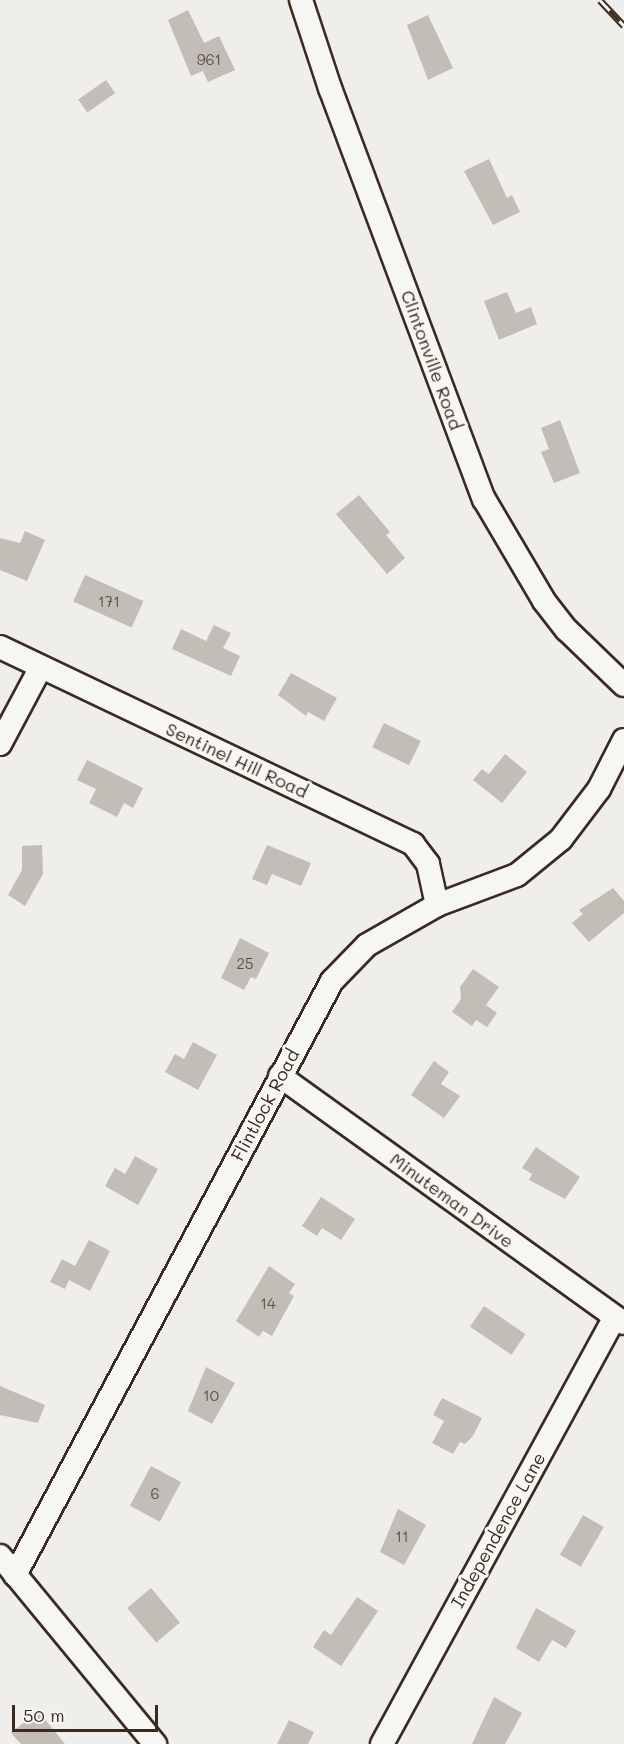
<!DOCTYPE html>
<html>
<head>
<meta charset="utf-8">
<style>
  body { margin:0 }
  #map { position:relative; width:624px; height:1744px; overflow:hidden; background:#efeeea; font-family:Mali,sans-serif }
  div>[style] { position:absolute }
  [style*='--x'] { left:calc(var(--x)*1px); top:calc(var(--y)*1px); width:calc(var(--w)*1px); rotate:calc(var(--a)*1deg) }
  .building>* { inset:0; background:#c2bdb7; transform-origin:0 0 }
  .roads { filter:drop-shadow(2px 0 #3b2a1e) drop-shadow(-2px 0 #3b2a1e) drop-shadow(0 2px #3b2a1e) drop-shadow(0 -2px #3b2a1e) }
  .minor>* { height:22px; margin:-11px; padding:0 11px; transform-origin:11px; border-radius:11px; background:#f6f6f2 }
  .rail>* { height:7px; margin-top:-3.5px; transform-origin:0; background:repeating-linear-gradient(90deg,#f6f6f2 0 14px,#3b2a1e 0 28px); box-sizing:border-box; border-block:2px solid #3b2a1e }
  span { translate:-50% -50%; white-space:nowrap; text-align:center; line-height:1.15; -webkit-text-stroke:6px #f6f6f2; paint-order:stroke }
  .number-label { font-size:15px; color:#5d4f44 }
  .number-label span { -webkit-text-stroke-width:0 }
  .street-label { font-size:18px; color:#3b2a1e }
  .scale { position:absolute; left:12px; top:1705px; width:146px; height:27px; box-sizing:border-box; border:3px solid #3b2a1e; border-top:0; padding-left:8px; font-size:18px; line-height:21px; white-space:nowrap; color:#3b2a1e; -webkit-text-stroke:4px #f6f6f2; paint-order:stroke }
</style>
</head>
<body>
<div id="map">
  <div class="building">
    <i style="clip-path:polygon(188px 10px,204px 43px,219px 36px,235px 70px,208px 82px,203px 71px,191px 76px,168px 20px)"></i>
    <i style="clip-path:polygon(428px 15px,453px 68px,428px 80px,407px 25px)"></i>
    <i style="left:106px;top:80px;width:16px;height:34px;rotate:55deg"></i>
    <i style="clip-path:polygon(489px 159px,507px 198px,512px 195px,520px 212px,493px 225px,464px 171px)"></i>
    <i style="clip-path:polygon(507px 292px,516px 313px,531px 307px,537px 324px,499px 340px,484px 301px)"></i>
    <i style="clip-path:polygon(560px 420px,580px 473px,554px 483px,541px 452px,549px 449px,541px 428px)"></i>
    <i style="clip-path:polygon(359px 495px,390px 532px,386px 535px,405px 558px,387px 574px,336px 514px)"></i>
    <i style="clip-path:polygon(25px 531px,45px 540px,27px 581px,0 570px,0 538px,20px 543px)"></i>
    <i style="left:85px;top:575px;width:64px;height:29px;rotate:24deg"></i>
    <i style="clip-path:polygon(214px 625px,231px 633px,223px 648px,240px 656px,231px 676px,172px 649px,181px 629px,206px 641px)"></i>
    <i style="clip-path:polygon(291px 673px,337px 698px,324px 721px,308px 712px,306px 716px,278px 695px)"></i>
    <i style="left:384px;top:723px;width:41px;height:27px;rotate:26deg"></i>
    <i style="clip-path:polygon(505px 754px,527px 772px,502px 803px,473px 780px,482px 769px,489px 774px)"></i>
    <i style="clip-path:polygon(87px 760px,143px 788px,133px 808px,124px 803px,117px 817px,89px 803px,96px 789px,77px 780px)"></i>
    <i style="clip-path:polygon(42px 845px,43px 874px,25px 906px,8px 895px,22px 870px,22px 846px)"></i>
    <i style="clip-path:polygon(267px 845px,311px 863px,301px 886px,272px 874px,267px 885px,252px 879px)"></i>
    <i style="clip-path:polygon(613px 888px,624px 901px,624px 913px,589px 942px,572px 923px,583px 914px,579px 910px)"></i>
    <i style="clip-path:polygon(240px 938px,269px 953px,256px 979px,251px 977px,244px 990px,221px 978px)"></i>
    <i style="clip-path:polygon(473px 969px,499px 987px,486px 1005px,497px 1013px,487px 1027px,476px 1020px,472px 1026px,452px 1012px,461px 999px,460px 987px)"></i>
    <i style="clip-path:polygon(193px 1042px,217px 1055px,198px 1090px,165px 1072px,175px 1054px,184px 1059px)"></i>
    <i style="clip-path:polygon(434px 1061px,449px 1072px,441px 1084px,460px 1096px,444px 1118px,411px 1095px)"></i>
    <i style="clip-path:polygon(536px 1147px,580px 1177px,565px 1199px,529px 1180px,532px 1174px,522px 1168px)"></i>
    <i style="clip-path:polygon(135px 1156px,158px 1169px,138px 1205px,105px 1186px,115px 1168px,125px 1174px)"></i>
    <i style="clip-path:polygon(321px 1197px,355px 1219px,341px 1240px,322px 1228px,317px 1236px,302px 1226px)"></i>
    <i style="clip-path:polygon(89px 1240px,110px 1251px,90px 1291px,69px 1280px,65px 1289px,50px 1282px,62px 1259px,75px 1266px)"></i>
    <i style="clip-path:polygon(269px 1266px,295px 1284px,289px 1293px,294px 1296px,272px 1336px,263px 1331px,259px 1337px,236px 1321px)"></i>
    <i style="left:484px;top:1306px;width:50px;height:25px;rotate:34deg"></i>
    <i style="clip-path:polygon(206px 1367px,235px 1383px,212px 1424px,188px 1411px)"></i>
    <i style="clip-path:polygon(0 1386px,45px 1405px,38px 1423px,0 1415px)"></i>
    <i style="clip-path:polygon(442px 1398px,482px 1418px,473px 1436px,465px 1444px,460px 1442px,453px 1454px,432px 1443px,444px 1421px,433px 1415px)"></i>
    <i style="left:151px;top:1466px;width:34px;height:45px;rotate:28deg"></i>
    <i style="clip-path:polygon(398px 1509px,426px 1525px,404px 1565px,380px 1552px)"></i>
    <i style="left:583px;top:1515px;width:24px;height:46px;rotate:30deg"></i>
    <i style="left:151px;top:1588px;width:45px;height:31px;rotate:50deg"></i>
    <i style="clip-path:polygon(357px 1597px,378px 1611px,341px 1666px,313px 1647px,324px 1630px,331px 1635px)"></i>
    <i style="clip-path:polygon(536px 1608px,576px 1631px,566px 1648px,552px 1640px,539px 1662px,516px 1648px)"></i>
    <i style="clip-path:polygon(494px 1697px,522px 1713px,505px 1744px,472px 1744px)"></i>
    <i style="clip-path:polygon(38px 1711px,65px 1744px,21px 1744px,11px 1733px)"></i>
    <i style="clip-path:polygon(289px 1720px,314px 1732px,308px 1744px,277px 1744px)"></i>
  </div>
  <div class="roads">
    <div class="minor">
      <i style="--x:301;--y:0;--w:93;--a:71.8"></i>
      <i style="--x:330;--y:88;--w:439;--a:69.5"></i>
      <i style="--x:484;--y:499;--w:118;--a:59.5"></i>
      <i style="--x:544;--y:601;--w:37;--a:52"></i>
      <i style="--x:567;--y:630;--w:79;--a:44"></i>
      <i style="--x:0;--y:647;--w:458;--a:25.5"></i>
      <i style="--x:413;--y:844;--w:25;--a:53"></i>
      <i style="--x:428;--y:864;--w:42;--a:77.6"></i>
      <i style="--x:0;--y:744;--w:87;--a:-62"></i>
      <i style="--x:280;--y:1076;--w:423;--a:35.7"></i>
      <i style="--x:0;--y:1556;--w:244;--a:50.5"></i>
      <i style="--x:15;--y:1575;--w:673;--a:-61.91"></i>
      <i style="--x:332;--y:981;--w:50;--a:-45.8"></i>
      <i style="--x:367;--y:945;--w:81;--a:-29.7"></i>
      <i style="--x:437;--y:905;--w:85;--a:-20.6"></i>
      <i style="--x:517;--y:875;--w:57;--a:-39.3"></i>
      <i style="--x:561;--y:839;--w:63;--a:-52.8"></i>
      <i style="--x:599;--y:789;--w:55;--a:-63"></i>
      <i style="--x:382;--y:1744;--w:486;--a:-61.4"></i>
    </div>
  </div>
  <div class="rail">
    <i style="--x:600;--y:0;--w:35;--a:47"></i>
  </div>
  <div class="number-label">
    <span style="left:209px;top:60px">961</span>
    <span style="left:109px;top:602px">171</span>
    <span style="left:245px;top:964px">25</span>
    <span style="left:268px;top:1304px">14</span>
    <span style="left:211px;top:1396px">10</span>
    <span style="left:155px;top:1494px">6</span>
    <span style="left:402px;top:1537px">11</span>
  </div>
  <div class="street-label">
    <span style="left:432px;top:360px;rotate:70deg">Clintonville Road</span>
    <span style="left:237px;top:760px;rotate:25deg">Sentinel Hill Road</span>
    <span style="left:265px;top:1105px;rotate:-62deg">Flintlock Road</span>
    <span style="left:452px;top:1200px;rotate:36deg">Minuteman Drive</span>
    <span style="left:498px;top:1530px;rotate:-61deg">Independence Lane</span>
  </div>
  <div class="scale">50 m</div>
</div>
</body>
</html>
